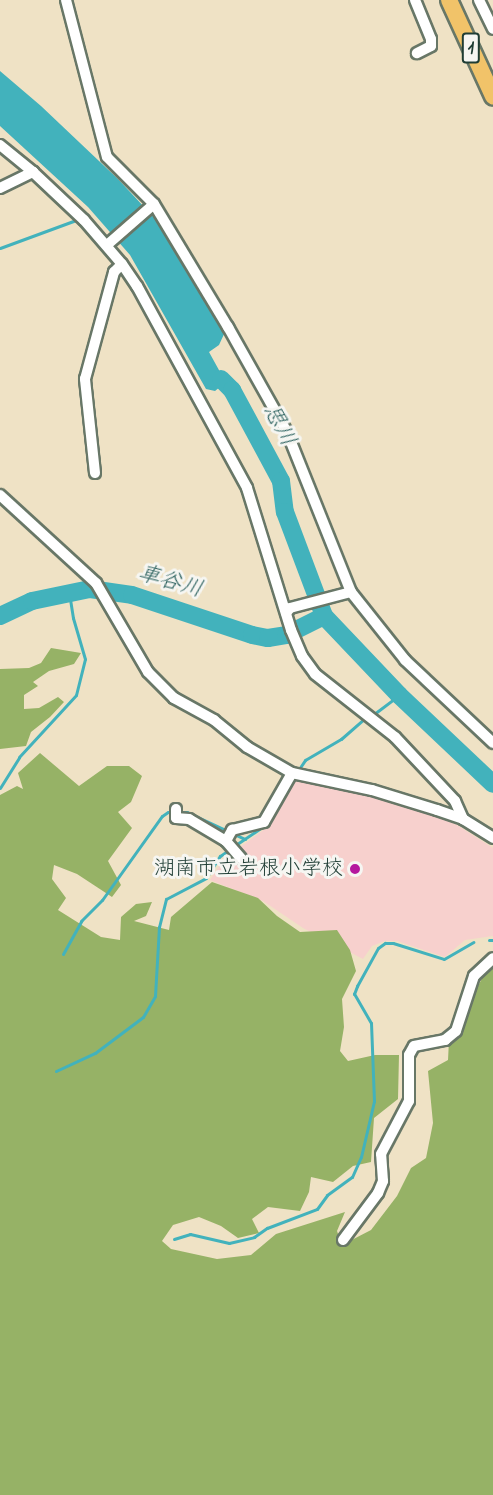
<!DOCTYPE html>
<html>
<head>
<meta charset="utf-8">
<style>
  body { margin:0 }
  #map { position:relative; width:493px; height:1495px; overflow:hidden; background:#efe2c5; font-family:"Indie Flower","Klee One",sans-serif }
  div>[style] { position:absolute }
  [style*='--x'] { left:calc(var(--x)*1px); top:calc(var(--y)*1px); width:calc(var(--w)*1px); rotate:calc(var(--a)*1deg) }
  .built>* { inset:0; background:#f7d0cd }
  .forest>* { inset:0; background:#96b266 }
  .water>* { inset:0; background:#42b2bc }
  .stream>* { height:3px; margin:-1.5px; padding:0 1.5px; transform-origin:1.5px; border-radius:1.5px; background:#42b2bc }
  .river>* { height:18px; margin:-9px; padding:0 9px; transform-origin:9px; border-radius:9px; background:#42b2bc }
  .roads { filter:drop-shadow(2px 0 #687767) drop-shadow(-2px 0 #687767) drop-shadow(0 2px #687767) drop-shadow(0 -2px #687767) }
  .minor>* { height:10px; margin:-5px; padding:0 5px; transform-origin:5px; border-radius:5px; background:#fff }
  .trunk>* { height:16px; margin:-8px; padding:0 8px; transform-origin:8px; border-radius:8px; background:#f1c369 }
  .dots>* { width:16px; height:16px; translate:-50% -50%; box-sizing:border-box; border:3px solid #f6f6f2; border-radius:50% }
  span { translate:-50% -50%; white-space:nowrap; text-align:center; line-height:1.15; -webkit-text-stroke:6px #f6f6f2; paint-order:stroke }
  .shield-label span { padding:2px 4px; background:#f6f6f2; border:2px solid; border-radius:4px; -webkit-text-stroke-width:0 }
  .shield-label { font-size:20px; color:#1f3d34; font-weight:700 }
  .poi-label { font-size:21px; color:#1f3d34 }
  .right { translate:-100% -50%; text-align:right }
  .water-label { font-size:22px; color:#2a605d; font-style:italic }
</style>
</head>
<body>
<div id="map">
  <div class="built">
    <i style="clip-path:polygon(295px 781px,348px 789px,409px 805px,457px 825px,493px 848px,493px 936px,465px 940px,445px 957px,397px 941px,385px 941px,372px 946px,363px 959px,303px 928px,263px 901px,210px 880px,224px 859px,269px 826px)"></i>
  </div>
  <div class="forest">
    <i style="clip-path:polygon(51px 648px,81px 653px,74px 664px,49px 671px,33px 682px,38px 686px,24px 695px,24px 709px,39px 708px,58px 697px,64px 702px,50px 717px,31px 732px,26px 746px,0 749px,0 669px,29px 668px,41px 663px)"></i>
    <i style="clip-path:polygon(40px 753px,79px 786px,107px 766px,129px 766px,142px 776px,131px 802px,118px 812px,132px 828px,108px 861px,121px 885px,112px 897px,77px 874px,54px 865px,52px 879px,66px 898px,58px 910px,101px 937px,120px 940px,121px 917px,136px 904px,152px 902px,146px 916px,134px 921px,169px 930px,171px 917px,212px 882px,258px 898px,277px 916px,300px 932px,337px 930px,350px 950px,356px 971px,342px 999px,344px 1027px,340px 1051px,348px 1061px,375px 1055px,399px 1055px,398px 1099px,374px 1118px,371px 1162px,353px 1166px,333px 1182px,311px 1177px,309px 1192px,300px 1211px,268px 1207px,252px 1219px,259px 1233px,238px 1238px,221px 1226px,199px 1217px,173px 1225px,162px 1241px,171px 1249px,217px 1259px,251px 1255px,276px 1234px,345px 1212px,337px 1231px,342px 1245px,371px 1230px,397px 1196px,411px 1168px,426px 1158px,433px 1123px,428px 1071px,448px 1060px,449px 1040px,493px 958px,493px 1495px,0 1495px,0 795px,17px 786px,23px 789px,18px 773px)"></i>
  </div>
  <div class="water">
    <i style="clip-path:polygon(0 71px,41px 106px,118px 179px,160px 224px,222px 324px,225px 332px,219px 345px,209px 352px,225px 381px,233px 388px,238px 399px,221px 386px,215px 391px,206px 389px,130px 255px,88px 207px,0 126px)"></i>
  </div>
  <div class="stream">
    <i style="--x:0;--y:248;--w:81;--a:-20.2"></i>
    <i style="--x:374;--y:714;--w:31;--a:-37"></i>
    <i style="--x:299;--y:769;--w:11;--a:-56"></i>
    <i style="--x:305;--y:760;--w:42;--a:-30.3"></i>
    <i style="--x:341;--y:739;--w:29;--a:-41"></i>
    <i style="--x:0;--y:788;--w:36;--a:-58"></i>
    <i style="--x:19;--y:757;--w:84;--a:-47.4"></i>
    <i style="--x:76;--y:695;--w:37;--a:-76"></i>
    <i style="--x:85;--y:659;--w:43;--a:-106.3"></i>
    <i style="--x:73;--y:618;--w:19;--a:-99"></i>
    <i style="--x:70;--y:599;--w:7;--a:-63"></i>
    <i style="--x:275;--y:812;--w:20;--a:-60"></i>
    <i style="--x:234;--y:846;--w:36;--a:-34"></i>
    <i style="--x:489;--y:940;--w:4;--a:0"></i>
    <i style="--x:63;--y:954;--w:38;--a:-61"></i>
    <i style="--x:81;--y:921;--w:30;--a:-45"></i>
    <i style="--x:102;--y:900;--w:103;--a:-54.5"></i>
    <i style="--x:162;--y:816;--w:7;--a:-34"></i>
    <i style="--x:168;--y:812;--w:19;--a:0"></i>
    <i style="--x:187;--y:812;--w:64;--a:25"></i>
    <i style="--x:56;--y:1071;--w:43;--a:-24.8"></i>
    <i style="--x:95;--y:1053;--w:60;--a:-36.9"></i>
    <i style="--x:143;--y:1017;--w:24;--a:-60"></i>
    <i style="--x:155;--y:996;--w:69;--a:-86.7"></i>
    <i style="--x:159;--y:927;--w:29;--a:-76"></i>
    <i style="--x:166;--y:899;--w:45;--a:-27.7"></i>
    <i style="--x:206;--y:878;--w:26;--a:-58"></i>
    <i style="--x:220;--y:856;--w:11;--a:-34"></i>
    <i style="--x:174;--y:1239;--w:17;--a:-17"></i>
    <i style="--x:190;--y:1234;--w:40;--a:13"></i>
    <i style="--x:229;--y:1243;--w:26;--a:-13"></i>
    <i style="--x:254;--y:1237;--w:16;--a:-35"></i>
    <i style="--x:267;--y:1228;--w:53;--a:-20.8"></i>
    <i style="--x:317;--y:1209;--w:17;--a:-54"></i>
    <i style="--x:327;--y:1195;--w:31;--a:-36"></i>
    <i style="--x:352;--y:1177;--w:22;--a:-66"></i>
    <i style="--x:361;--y:1157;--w:57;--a:-76.9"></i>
    <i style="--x:374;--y:1101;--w:78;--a:-92.2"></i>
    <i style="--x:371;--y:1023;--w:34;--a:-120"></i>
    <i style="--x:354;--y:994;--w:9;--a:-69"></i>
    <i style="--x:357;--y:986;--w:43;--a:-61.1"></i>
    <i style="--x:378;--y:948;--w:9;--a:-36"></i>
    <i style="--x:385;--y:943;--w:8;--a:0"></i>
    <i style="--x:393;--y:943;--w:53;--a:17.4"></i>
    <i style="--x:444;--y:959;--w:34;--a:-30"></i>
  </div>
  <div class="river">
    <i style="--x:221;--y:379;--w:16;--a:45"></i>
    <i style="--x:232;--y:390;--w:103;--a:61.7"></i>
    <i style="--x:281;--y:481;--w:31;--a:83"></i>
    <i style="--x:285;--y:512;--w:111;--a:69.4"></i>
    <i style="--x:324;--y:616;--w:109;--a:46.5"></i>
    <i style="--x:399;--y:695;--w:129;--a:43.4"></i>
    <i style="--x:0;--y:616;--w:35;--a:-25"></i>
    <i style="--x:32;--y:601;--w:59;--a:-11.7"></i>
    <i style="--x:90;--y:589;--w:42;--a:8.1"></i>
    <i style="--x:132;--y:595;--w:126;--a:18.4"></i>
    <i style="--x:252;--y:635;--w:16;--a:11"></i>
    <i style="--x:268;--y:638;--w:18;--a:-9"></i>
    <i style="--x:286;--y:635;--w:42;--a:-26.6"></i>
  </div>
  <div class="roads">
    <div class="minor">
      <i style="--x:66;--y:0;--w:162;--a:75.4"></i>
      <i style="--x:107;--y:157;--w:66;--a:45"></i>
      <i style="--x:154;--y:204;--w:144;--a:59"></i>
      <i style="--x:228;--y:327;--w:120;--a:60.7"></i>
      <i style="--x:287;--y:432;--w:172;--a:68.2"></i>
      <i style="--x:351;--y:592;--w:87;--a:51.5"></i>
      <i style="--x:405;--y:660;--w:121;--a:43.3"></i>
      <i style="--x:415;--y:0;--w:42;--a:67.7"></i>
      <i style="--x:431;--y:39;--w:7;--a:90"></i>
      <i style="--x:431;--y:46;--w:16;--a:153"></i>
      <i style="--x:479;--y:0;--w:32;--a:64"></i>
      <i style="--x:0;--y:145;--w:43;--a:39.3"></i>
      <i style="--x:33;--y:172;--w:70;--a:43.3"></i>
      <i style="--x:84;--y:220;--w:58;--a:49.2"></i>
      <i style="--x:122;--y:264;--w:27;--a:56"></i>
      <i style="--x:137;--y:286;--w:230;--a:61.4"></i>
      <i style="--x:247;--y:488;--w:149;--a:72.8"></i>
      <i style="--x:291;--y:630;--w:28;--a:67"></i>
      <i style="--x:302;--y:656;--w:22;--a:54"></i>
      <i style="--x:315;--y:674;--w:102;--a:38.2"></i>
      <i style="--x:395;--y:737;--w:88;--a:46.8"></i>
      <i style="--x:455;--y:801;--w:20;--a:66"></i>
      <i style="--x:0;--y:188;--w:37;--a:-26"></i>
      <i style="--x:107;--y:245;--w:62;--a:-41.1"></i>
      <i style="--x:95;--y:473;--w:95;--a:-96.1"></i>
      <i style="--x:85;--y:379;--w:111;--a:-74.8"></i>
      <i style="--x:114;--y:272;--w:11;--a:-45"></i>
      <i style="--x:0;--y:495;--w:130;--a:42.5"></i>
      <i style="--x:96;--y:583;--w:103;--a:59.7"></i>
      <i style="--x:148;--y:672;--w:37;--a:45"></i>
      <i style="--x:174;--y:698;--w:46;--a:28.8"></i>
      <i style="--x:214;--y:720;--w:43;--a:39.3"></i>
      <i style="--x:247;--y:747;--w:52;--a:30"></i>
      <i style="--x:292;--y:773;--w:82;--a:12"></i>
      <i style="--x:372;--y:790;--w:68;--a:17.1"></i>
      <i style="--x:437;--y:810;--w:28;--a:19"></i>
      <i style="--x:463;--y:819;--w:36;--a:32"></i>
      <i style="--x:286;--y:613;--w:6;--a:-51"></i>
      <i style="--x:290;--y:608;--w:63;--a:-14.7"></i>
      <i style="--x:176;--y:809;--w:9;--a:90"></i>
      <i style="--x:176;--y:818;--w:13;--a:4"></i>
      <i style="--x:189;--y:819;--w:43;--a:30.7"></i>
      <i style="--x:226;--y:841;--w:13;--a:-61"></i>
      <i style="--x:232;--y:830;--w:33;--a:-14"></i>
      <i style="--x:264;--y:822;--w:56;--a:-60.3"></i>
      <i style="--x:226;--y:841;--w:23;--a:49"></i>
      <i style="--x:343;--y:1240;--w:59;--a:-53.3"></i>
      <i style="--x:378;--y:1193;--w:13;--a:-67"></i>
      <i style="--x:383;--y:1181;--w:27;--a:-94"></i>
      <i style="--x:381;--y:1154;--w:60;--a:-62.2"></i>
      <i style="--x:409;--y:1101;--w:46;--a:-90"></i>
      <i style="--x:409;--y:1055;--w:10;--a:-61"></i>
      <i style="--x:414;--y:1046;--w:32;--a:-11"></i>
      <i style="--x:445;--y:1040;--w:14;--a:-39"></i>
      <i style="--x:456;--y:1031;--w:58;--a:-71.9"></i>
      <i style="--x:474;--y:976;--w:26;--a:-43"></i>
    </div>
    <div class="trunk">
      <i style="--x:449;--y:0;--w:106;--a:65.4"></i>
    </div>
  </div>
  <div class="dots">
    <i style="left:355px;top:869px;background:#b5179e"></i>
  </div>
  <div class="shield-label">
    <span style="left:471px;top:48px">1</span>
  </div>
  <div class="poi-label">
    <span class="right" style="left:343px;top:869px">湖南市立岩根小学校</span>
  </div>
  <div class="water-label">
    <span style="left:278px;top:426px;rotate:62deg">思川</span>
    <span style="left:170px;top:583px;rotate:16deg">車谷川</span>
  </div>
</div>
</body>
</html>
